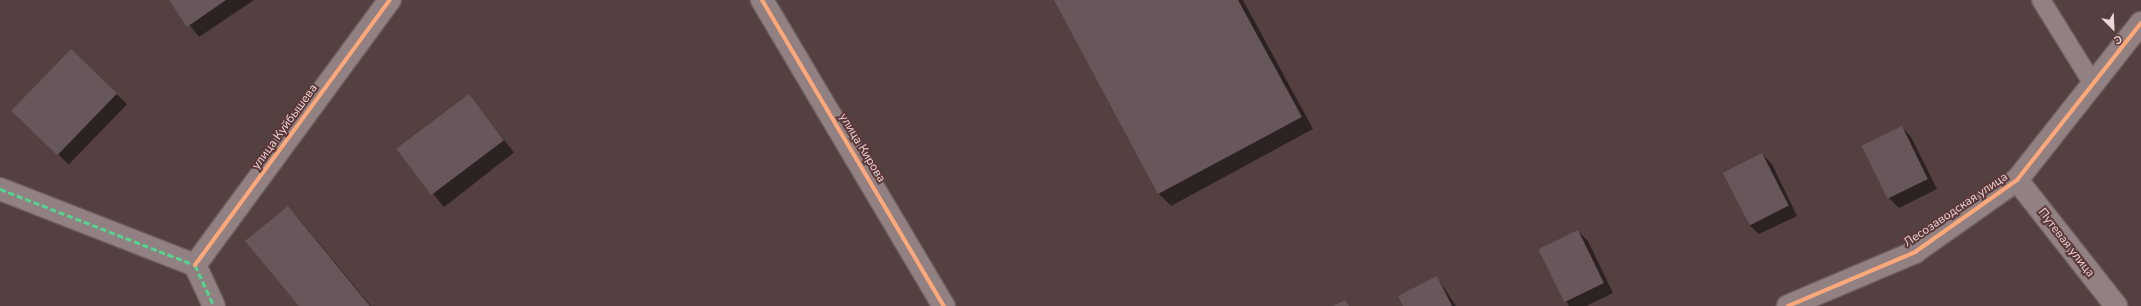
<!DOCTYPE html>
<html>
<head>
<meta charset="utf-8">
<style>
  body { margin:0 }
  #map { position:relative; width:2141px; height:306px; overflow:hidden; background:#544041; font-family:"Nunito Sans",sans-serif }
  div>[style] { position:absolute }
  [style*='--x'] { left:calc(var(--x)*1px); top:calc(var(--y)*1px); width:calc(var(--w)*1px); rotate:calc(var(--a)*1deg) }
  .shadow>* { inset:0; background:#0007; transform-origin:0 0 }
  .building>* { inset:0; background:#68575a; transform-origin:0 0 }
  .roads { filter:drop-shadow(1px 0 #6e5d5e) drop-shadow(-1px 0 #6e5d5e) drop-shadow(0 1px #6e5d5e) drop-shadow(0 -1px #6e5d5e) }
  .service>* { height:18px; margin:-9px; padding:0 9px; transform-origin:9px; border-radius:9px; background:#918182 }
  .minor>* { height:22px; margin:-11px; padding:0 11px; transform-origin:11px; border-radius:11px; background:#918182 }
  .quiet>* { height:3px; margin-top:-1.5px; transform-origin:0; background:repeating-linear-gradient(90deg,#53d58f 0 6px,transparent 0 9px) }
  .cycleway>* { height:4px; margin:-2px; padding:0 2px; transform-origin:2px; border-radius:2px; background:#fea87a }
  span { translate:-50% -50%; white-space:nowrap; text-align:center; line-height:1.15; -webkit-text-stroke:4px #5c3839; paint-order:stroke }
  .street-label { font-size:12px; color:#edd6d6 }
  .north { position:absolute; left:2093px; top:8px; width:40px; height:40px; -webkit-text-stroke:3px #5c3839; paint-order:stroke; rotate:156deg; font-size:11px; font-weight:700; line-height:16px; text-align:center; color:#edd6d6 }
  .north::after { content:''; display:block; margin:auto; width:14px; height:18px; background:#edd6d6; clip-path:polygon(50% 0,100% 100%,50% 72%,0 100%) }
</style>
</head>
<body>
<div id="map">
  <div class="shadow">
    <i style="clip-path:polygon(170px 0,254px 0,199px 37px)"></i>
    <i style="clip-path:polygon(1055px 0,1243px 0,1313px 129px,1171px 206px,1159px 194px)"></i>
    <i style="left:71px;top:50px;width:78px;height:84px;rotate:44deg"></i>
    <i style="left:469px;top:95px;width:73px;height:89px;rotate:52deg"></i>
    <i style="clip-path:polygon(1902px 127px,1911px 137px,1937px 189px,1899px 208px,1889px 198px)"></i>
    <i style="clip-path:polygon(1762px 154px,1772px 164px,1797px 216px,1759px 234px,1749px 225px,1724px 173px)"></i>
    <i style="clip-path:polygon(288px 208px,299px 219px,371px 306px,300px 306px)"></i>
    <i style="clip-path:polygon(1578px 231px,1588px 241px,1613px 293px,1586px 306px,1569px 306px,1540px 250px)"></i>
    <i style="clip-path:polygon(1437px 277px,1456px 306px,1404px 306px)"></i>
  </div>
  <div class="building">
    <i style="clip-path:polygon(169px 0,226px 0,187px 27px)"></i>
    <i style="clip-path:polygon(1054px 0,1238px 0,1302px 117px,1158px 194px)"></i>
    <i style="left:71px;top:49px;width:64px;height:86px;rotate:44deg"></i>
    <i style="left:469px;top:94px;width:58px;height:91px;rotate:53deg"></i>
    <i style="left:1902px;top:126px;width:59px;height:45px;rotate:64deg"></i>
    <i style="left:1762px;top:153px;width:59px;height:44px;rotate:63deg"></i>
    <i style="clip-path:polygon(288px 206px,370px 306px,299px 306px,245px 241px)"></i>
    <i style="left:1578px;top:230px;width:59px;height:44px;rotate:64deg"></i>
    <i style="clip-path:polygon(1437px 276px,1452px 306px,1403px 306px,1398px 296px)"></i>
    <i style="clip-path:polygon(1345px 300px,1349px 306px,1333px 306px)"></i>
  </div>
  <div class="roads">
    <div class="service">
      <i style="--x:2041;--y:0;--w:99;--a:58.2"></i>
    </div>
    <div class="minor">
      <i style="--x:762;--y:0;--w:356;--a:59.3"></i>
      <i style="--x:2017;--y:180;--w:160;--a:51.8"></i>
      <i style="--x:0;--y:189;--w:209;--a:21.3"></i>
      <i style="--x:195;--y:265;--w:45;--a:65.1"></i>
      <i style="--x:195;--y:265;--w:329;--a:-53.7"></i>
      <i style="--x:1788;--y:306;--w:138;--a:-23"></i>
      <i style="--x:1915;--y:252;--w:125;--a:-35.2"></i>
      <i style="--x:2017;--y:180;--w:200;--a:-51.7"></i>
    </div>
  </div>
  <div class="quiet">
    <i style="--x:0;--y:189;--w:209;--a:21.3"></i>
    <i style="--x:195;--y:265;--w:45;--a:65.1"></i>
  </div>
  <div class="cycleway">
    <i style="--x:762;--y:0;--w:356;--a:59.3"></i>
    <i style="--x:195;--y:265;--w:329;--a:-53.7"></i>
    <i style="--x:1788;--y:306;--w:138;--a:-23"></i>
    <i style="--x:1915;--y:252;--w:125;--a:-35.2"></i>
    <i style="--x:2017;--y:180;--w:200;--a:-51.7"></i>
  </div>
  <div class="street-label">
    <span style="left:285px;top:127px;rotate:-54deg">улица Куйбышева</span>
    <span style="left:862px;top:148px;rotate:59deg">улица Кирова</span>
    <span style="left:1956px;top:210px;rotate:-34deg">Лесозаводская улица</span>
    <span style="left:2066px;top:243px;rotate:52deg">Путевая улица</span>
  </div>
  <div class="north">С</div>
</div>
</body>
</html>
